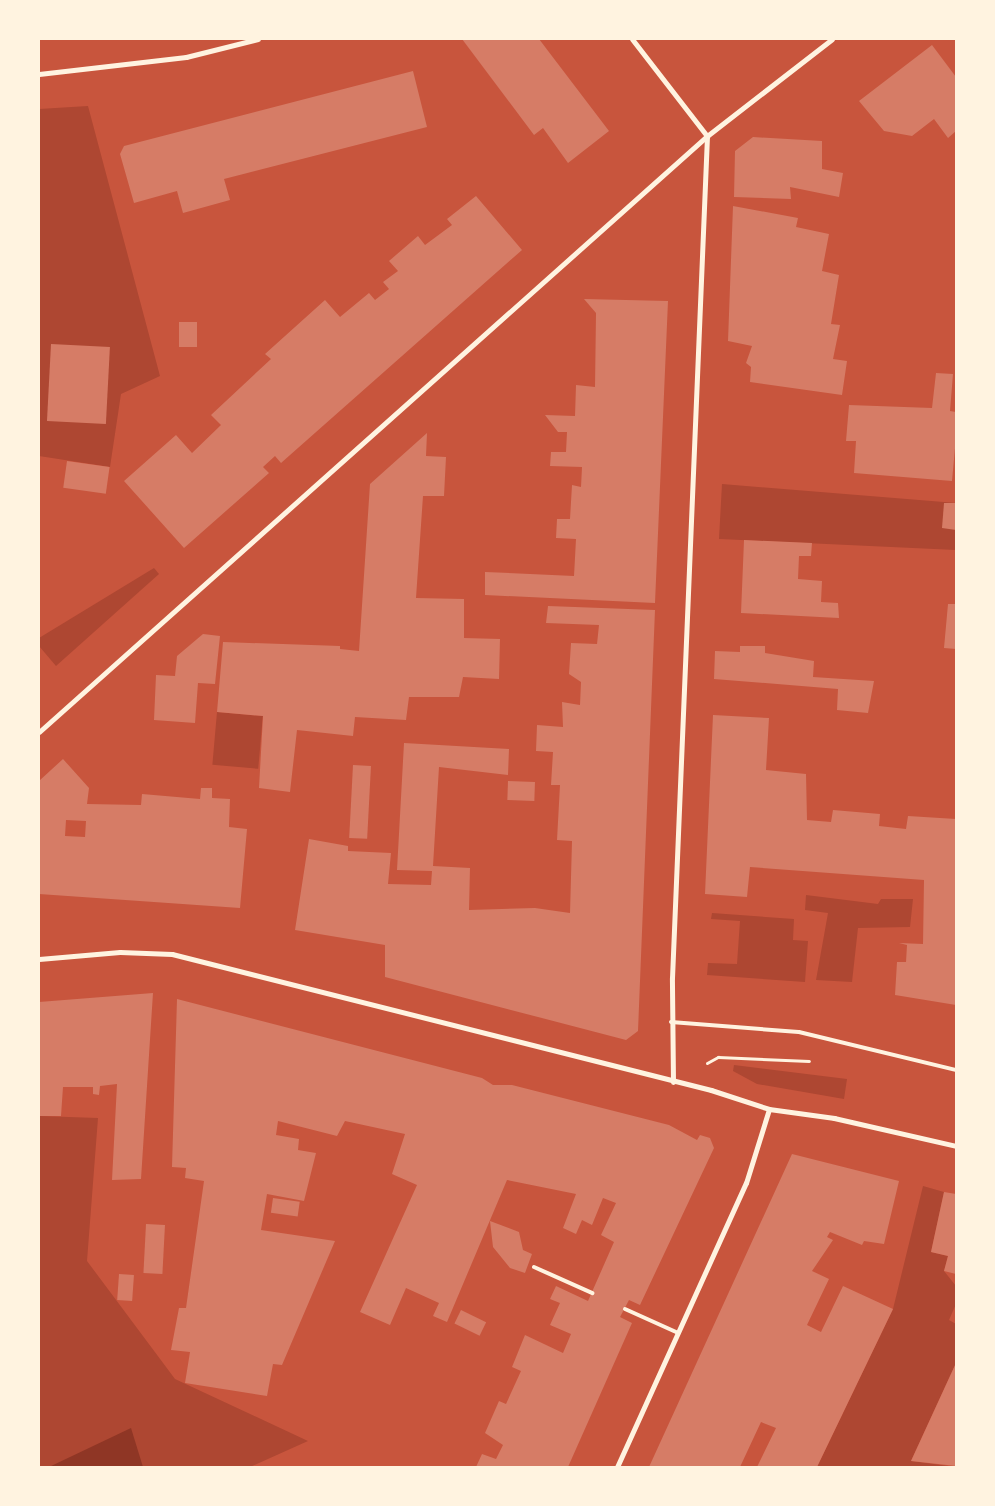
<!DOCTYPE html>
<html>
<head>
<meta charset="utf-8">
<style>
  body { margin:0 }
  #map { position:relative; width:995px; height:1506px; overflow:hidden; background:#c8553d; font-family:Arial,sans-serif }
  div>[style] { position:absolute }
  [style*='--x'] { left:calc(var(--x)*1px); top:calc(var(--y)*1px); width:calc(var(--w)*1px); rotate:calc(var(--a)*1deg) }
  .green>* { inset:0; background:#ae4732; transform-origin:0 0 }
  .water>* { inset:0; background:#8f3625 }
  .building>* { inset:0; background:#d67c66; transform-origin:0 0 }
  .path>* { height:3px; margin:-1.5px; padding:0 1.5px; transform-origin:1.5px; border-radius:1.5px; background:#fff3e0 }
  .service>* { height:4px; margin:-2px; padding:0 2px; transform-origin:2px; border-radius:2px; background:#fff3e0 }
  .minor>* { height:5px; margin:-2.5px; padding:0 2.5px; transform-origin:2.5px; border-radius:2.5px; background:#fff3e0 }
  span { translate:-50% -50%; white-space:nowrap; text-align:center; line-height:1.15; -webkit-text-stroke:5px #fff3e0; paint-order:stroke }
  .frame { position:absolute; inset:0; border:40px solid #fff3e0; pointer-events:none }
</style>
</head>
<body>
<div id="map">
  <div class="green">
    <i style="clip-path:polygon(88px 106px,160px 376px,121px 394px,110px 467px,39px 456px,39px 109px)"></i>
    <i style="clip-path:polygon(722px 484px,956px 503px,956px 550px,719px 539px)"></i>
    <i style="clip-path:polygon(154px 568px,159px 574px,56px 666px,39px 646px,39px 638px)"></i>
    <i style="left:217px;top:712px;width:46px;height:53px;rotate:5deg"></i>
    <i style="clip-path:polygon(806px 895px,878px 904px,881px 899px,913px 899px,910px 927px,858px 928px,852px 982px,816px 980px,828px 913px,805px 910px)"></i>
    <i style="clip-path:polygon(712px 913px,794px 919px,793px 940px,808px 941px,805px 982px,707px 975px,708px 963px,737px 964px,740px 921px,711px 919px)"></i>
    <i style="clip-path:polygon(734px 1065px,847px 1079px,844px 1099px,757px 1084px,733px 1071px)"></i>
    <i style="clip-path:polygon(39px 1116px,98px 1118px,87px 1261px,175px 1379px,308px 1441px,250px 1467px,39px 1467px)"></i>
    <i style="clip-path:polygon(923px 1186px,944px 1192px,931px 1252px,948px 1256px,944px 1271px,956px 1286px,956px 1304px,949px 1320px,956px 1324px,956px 1363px,911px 1461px,956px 1467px,817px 1467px,893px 1309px)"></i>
  </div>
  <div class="water">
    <i style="clip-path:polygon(131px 1428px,143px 1467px,49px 1467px)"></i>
  </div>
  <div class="building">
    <i style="clip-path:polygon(462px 39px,539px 39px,609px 131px,568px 163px,543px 128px,534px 135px)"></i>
    <i style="clip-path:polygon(932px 45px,956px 77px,956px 131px,948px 138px,934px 119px,912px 136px,884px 131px,859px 101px)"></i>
    <i style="clip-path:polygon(413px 71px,427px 127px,224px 179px,230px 200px,183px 213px,177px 191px,134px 203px,120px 154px,124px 146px)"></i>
    <i style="clip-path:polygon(753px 137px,822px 141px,822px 169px,843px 173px,839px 197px,790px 187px,791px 199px,734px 197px,735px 151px)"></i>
    <i style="clip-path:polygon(476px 196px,522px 250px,281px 463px,275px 456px,263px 467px,269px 473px,184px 548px,124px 481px,176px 435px,192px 453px,221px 425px,211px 415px,271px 359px,265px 354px,325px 300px,340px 317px,369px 293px,375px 300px,389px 289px,383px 282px,398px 271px,389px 261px,418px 236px,425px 245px,452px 225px,447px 219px)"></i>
    <i style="clip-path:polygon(733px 206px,798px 218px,796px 227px,829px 234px,822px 271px,839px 275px,831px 324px,840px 325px,833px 359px,847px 361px,842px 395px,750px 382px,751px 367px,746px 363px,752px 346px,728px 341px)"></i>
    <i style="clip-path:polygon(584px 299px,668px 301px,655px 603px,485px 595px,485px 572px,574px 576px,576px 539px,556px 538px,557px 519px,570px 519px,572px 485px,581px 487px,582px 467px,550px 466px,551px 452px,566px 452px,567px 432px,558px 432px,545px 415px,575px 416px,576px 385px,595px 387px,596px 313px)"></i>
    <i style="left:179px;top:322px;width:18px;height:25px"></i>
    <i style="left:51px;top:344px;width:59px;height:77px;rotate:3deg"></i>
    <i style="clip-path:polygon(936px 373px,953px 374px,950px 411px,956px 412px,956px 437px,952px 481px,854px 473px,856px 441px,846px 441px,849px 405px,932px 408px)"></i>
    <i style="clip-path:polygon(427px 433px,426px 456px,446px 457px,444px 496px,423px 496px,416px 598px,464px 599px,464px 638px,500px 639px,499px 679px,463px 677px,459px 697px,409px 697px,406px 720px,355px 717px,353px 736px,297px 730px,290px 792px,259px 788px,263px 716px,217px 712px,223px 642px,340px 646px,340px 649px,359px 651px,370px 484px)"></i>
    <i style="left:67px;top:461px;width:43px;height:27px;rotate:8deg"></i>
    <i style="clip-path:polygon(944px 503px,956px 503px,956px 530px,942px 528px)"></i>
    <i style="clip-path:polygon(744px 540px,812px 543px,811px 556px,799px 556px,798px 579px,822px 581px,821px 602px,838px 603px,839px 618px,741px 613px)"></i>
    <i style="clip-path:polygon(948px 604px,956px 604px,956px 649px,944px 648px)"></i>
    <i style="clip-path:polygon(548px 606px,655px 610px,638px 1031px,626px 1040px,385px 977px,385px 945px,295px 930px,309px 839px,348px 846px,348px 851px,391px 853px,388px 884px,431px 885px,432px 871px,397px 870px,404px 743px,509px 749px,508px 775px,439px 767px,433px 866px,470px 868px,469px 910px,535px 908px,570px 913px,572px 841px,557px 840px,560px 785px,551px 785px,553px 752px,536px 751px,537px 725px,563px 727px,562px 702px,580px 705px,581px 682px,569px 674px,571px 643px,597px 644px,599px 625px,546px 623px)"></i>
    <i style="clip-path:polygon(203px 634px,220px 636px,215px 684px,198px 683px,195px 723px,154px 720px,156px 675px,175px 676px,177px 656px)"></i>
    <i style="clip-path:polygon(740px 646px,765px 646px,765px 653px,814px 661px,813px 677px,874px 681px,868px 713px,837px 710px,838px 689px,714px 679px,715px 651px,740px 652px)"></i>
    <i style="clip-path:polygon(713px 715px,769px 718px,766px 770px,806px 774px,807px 820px,831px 822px,833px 810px,880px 814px,879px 826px,906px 829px,908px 816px,956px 819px,956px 1005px,895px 995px,897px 962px,906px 962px,907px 945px,899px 943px,923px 944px,924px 880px,750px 867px,747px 897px,705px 894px)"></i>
    <i style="clip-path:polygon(evenodd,63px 759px,89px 788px,87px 804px,141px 805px,142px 794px,200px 799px,201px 788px,212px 788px,212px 798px,230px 799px,229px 827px,247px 829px,240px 908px,39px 894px,39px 781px,63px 759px,66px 820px,86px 821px,85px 837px,65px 836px,66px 820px)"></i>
    <i style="left:353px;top:765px;width:18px;height:73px;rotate:3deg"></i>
    <i style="left:508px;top:781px;width:27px;height:19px;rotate:2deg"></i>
    <i style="clip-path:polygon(153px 993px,141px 1179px,112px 1180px,117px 1084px,100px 1086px,99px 1095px,93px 1094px,93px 1087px,63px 1087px,61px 1116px,39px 1116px,39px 1002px)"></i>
    <i style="clip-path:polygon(177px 999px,482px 1078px,493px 1085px,512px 1085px,669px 1125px,697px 1140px,700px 1135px,710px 1138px,714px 1148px,640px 1305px,629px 1300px,620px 1317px,632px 1323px,568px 1467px,476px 1467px,482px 1454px,496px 1459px,503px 1445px,485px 1433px,499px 1401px,506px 1404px,521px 1371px,512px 1367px,525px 1335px,563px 1353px,571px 1334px,550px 1325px,560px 1303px,550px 1299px,556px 1286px,588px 1301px,614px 1242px,601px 1235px,616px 1203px,603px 1198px,592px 1225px,582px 1220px,576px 1234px,563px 1228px,576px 1194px,507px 1180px,447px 1322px,433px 1316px,439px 1303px,406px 1288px,390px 1325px,360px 1312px,417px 1185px,392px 1174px,405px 1134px,345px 1121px,337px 1136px,278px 1121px,276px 1135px,299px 1139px,298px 1150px,316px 1153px,304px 1201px,267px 1194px,261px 1230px,335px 1241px,282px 1365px,273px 1364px,267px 1396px,185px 1383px,190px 1352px,171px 1350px,179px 1308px,186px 1308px,204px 1181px,185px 1178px,186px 1168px,172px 1167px)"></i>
    <i style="clip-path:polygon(792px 1154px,899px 1181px,884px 1244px,864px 1241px,862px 1245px,830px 1232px,827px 1237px,833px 1240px,812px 1271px,829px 1279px,807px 1325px,821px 1332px,843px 1286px,893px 1309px,817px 1467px,757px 1467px,776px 1428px,761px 1422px,740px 1467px,649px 1467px)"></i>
    <i style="clip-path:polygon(944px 1192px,956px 1194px,956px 1274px,944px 1271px,948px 1256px,931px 1252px)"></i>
    <i style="left:273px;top:1198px;width:27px;height:15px;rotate:8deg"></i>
    <i style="clip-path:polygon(490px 1221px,519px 1232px,523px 1250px,532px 1254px,525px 1273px,510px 1268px,493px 1247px)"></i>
    <i style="left:146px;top:1224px;width:19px;height:49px;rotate:3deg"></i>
    <i style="left:119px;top:1274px;width:15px;height:26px;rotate:4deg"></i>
    <i style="left:461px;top:1310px;width:28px;height:15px;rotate:26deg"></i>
    <i style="clip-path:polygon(956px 1363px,956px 1466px,911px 1461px)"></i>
  </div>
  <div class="path">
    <i style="--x:707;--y:1063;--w:13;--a:-29"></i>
    <i style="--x:718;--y:1057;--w:91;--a:2.5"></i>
  </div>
  <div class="service">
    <i style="--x:671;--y:1022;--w:128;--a:4.5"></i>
    <i style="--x:799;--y:1032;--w:162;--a:13.6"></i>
    <i style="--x:534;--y:1267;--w:64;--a:24.1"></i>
    <i style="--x:625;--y:1309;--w:56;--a:24.3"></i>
  </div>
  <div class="minor">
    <i style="--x:632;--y:39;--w:123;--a:52.3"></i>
    <i style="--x:39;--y:74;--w:148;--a:-6.6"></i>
    <i style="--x:186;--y:57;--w:74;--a:-14"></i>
    <i style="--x:39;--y:732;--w:895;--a:-41.74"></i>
    <i style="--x:707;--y:136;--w:158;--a:-37.8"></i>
    <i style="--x:39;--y:959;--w:81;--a:-4.9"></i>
    <i style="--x:120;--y:952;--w:52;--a:2.2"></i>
    <i style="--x:172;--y:954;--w:556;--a:14.16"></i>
    <i style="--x:711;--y:1090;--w:61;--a:18.1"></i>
    <i style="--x:769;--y:1109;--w:66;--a:7.9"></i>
    <i style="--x:834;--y:1118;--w:125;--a:12.9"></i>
    <i style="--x:673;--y:1082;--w:104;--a:-90.6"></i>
    <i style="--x:672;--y:978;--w:843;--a:-87.62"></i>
    <i style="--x:617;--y:1467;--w:312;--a:-65.6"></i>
    <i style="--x:746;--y:1183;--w:77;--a:-72.7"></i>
  </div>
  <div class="frame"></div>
</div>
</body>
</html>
